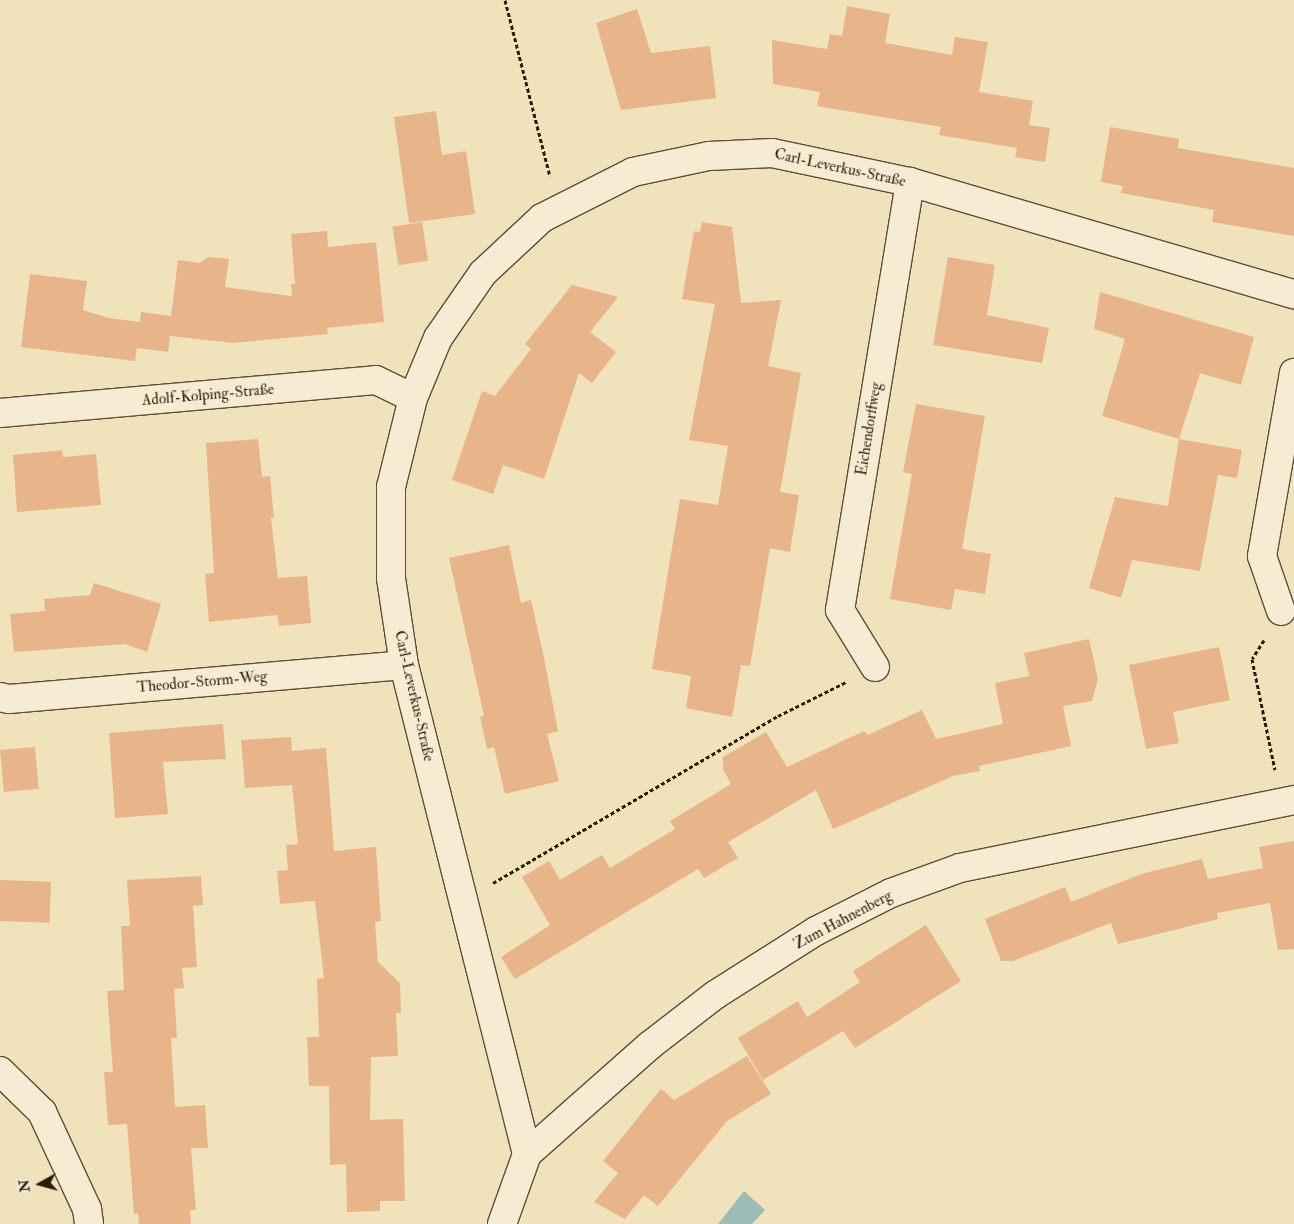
<!DOCTYPE html>
<html>
<head>
<meta charset="utf-8">
<style>
  body { margin:0 }
  #map { position:relative; width:1294px; height:1224px; overflow:hidden; background:#f0e2bb; font-family:"IM FELL Double Pica",serif }
  div>[style] { position:absolute }
  [style*='--x'] { left:calc(var(--x)*1px); top:calc(var(--y)*1px); width:calc(var(--w)*1px); rotate:calc(var(--a)*1deg) }
  .water>* { inset:0; background:#9bbdb5 }
  .building>* { inset:0; background:#e8b58b; transform-origin:0 0 }
  .path>* { height:3px; margin-top:-1.5px; transform-origin:0; background:repeating-linear-gradient(90deg,#2d1c0d 0 4px,transparent 0 6.5px) }
  .roads { filter:drop-shadow(1px 0 #5e4e38) drop-shadow(-1px 0 #5e4e38) drop-shadow(0 1px #5e4e38) drop-shadow(0 -1px #5e4e38) }
  .minor>* { height:28px; margin:-14px; padding:0 14px; transform-origin:14px; border-radius:14px; background:#f5ecd3 }
  span { translate:-50% -50%; white-space:nowrap; text-align:center; line-height:1.15; -webkit-text-stroke:5px #f5ecd3; paint-order:stroke }
  .street-label { font-size:15px; color:#2d1c0d }
  .north { position:absolute; left:15px; top:1159px; width:50px; height:50px; -webkit-text-stroke:4px #f5ecd3; paint-order:stroke; rotate:263deg; font-size:14px; font-weight:700; line-height:20px; text-align:center; color:#2d1c0d }
  .north::after { content:''; display:block; margin:auto; width:18px; height:22px; background:#2d1c0d; clip-path:polygon(50% 0,100% 100%,50% 72%,0 100%) }
</style>
</head>
<body>
<div id="map">
  <div class="water">
    <i style="clip-path:polygon(744px 1191px,765px 1210px,752px 1224px,718px 1224px)"></i>
  </div>
  <div class="building">
    <i style="clip-path:polygon(847px 6px,890px 14px,885px 43px,952px 55px,955px 37px,988px 42px,979px 92px,1033px 101px,1029px 125px,1050px 128px,1045px 162px,1015px 157px,1017px 148px,939px 135px,941px 127px,817px 106px,820px 92px,773px 84px,772px 40px,827px 49px,830px 34px,842px 36px)"></i>
    <i style="clip-path:polygon(637px 9px,651px 53px,710px 46px,716px 98px,621px 110px,596px 23px)"></i>
    <i style="clip-path:polygon(436px 111px,442px 155px,466px 151px,475px 214px,409px 223px,394px 117px)"></i>
    <i style="clip-path:polygon(1110px 127px,1179px 139px,1178px 148px,1294px 168px,1294px 236px,1212px 222px,1214px 210px,1121px 193px,1123px 186px,1101px 182px)"></i>
    <i style="left:422px;top:222px;width:39px;height:30px;rotate:81deg"></i>
    <i style="clip-path:polygon(702px 222px,732px 227px,741px 303px,781px 300px,768px 366px,801px 373px,780px 492px,799px 495px,790px 552px,770px 548px,750px 666px,741px 665px,732px 717px,686px 708px,691px 676px,652px 669px,680px 499px,718px 505px,728px 446px,689px 440px,715px 304px,682px 299px,694px 231px,700px 232px)"></i>
    <i style="clip-path:polygon(327px 231px,328px 247px,376px 242px,384px 322px,327px 328px,328px 334px,233px 343px,170px 336px,168px 352px,137px 348px,135px 361px,21px 347px,30px 274px,87px 281px,83px 310px,109px 318px,140px 322px,139px 328px,141px 312px,171px 316px,178px 260px,200px 263px,208px 257px,229px 259px,225px 287px,292px 296px,291px 284px,295px 284px,291px 234px)"></i>
    <i style="clip-path:polygon(948px 257px,995px 265px,987px 315px,1049px 328px,1042px 363px,933px 345px)"></i>
    <i style="clip-path:polygon(572px 285px,618px 297px,590px 332px,616px 352px,592px 383px,579px 373px,544px 479px,503px 465px,493px 494px,452px 480px,482px 391px,495px 396px,531px 349px,525px 344px)"></i>
    <i style="clip-path:polygon(1100px 292px,1254px 337px,1241px 385px,1200px 373px,1179px 439px,1102px 416px,1125px 339px,1094px 329px)"></i>
    <i style="clip-path:polygon(916px 404px,985px 416px,962px 549px,991px 554px,985px 594px,955px 589px,951px 610px,890px 599px,912px 474px,903px 472px)"></i>
    <i style="clip-path:polygon(258px 439px,262px 477px,270px 476px,274px 518px,271px 518px,278px 578px,307px 576px,311px 623px,279px 626px,277px 615px,209px 622px,205px 574px,214px 573px,206px 443px)"></i>
    <i style="clip-path:polygon(1179px 439px,1242px 450px,1237px 478px,1218px 475px,1200px 571px,1132px 560px,1121px 598px,1089px 588px,1115px 497px,1168px 506px)"></i>
    <i style="clip-path:polygon(62px 450px,63px 457px,96px 454px,101px 505px,17px 512px,13px 455px)"></i>
    <i style="clip-path:polygon(509px 545px,521px 603px,531px 600px,543px 653px,558px 731px,547px 734px,559px 781px,505px 794px,494px 747px,487px 749px,480px 717px,484px 716px,449px 558px)"></i>
    <i style="clip-path:polygon(94px 583px,161px 604px,147px 652px,125px 644px,14px 652px,10px 614px,45px 611px,44px 599px,90px 595px)"></i>
    <i style="clip-path:polygon(1089px 639px,1098px 679px,1092px 701px,1063px 706px,1071px 746px,979px 766px,980px 771px,953px 776px,833px 829px,816px 790px,728px 842px,738px 858px,704px 878px,698px 869px,515px 979px,501px 957px,550px 925px,522px 877px,549px 861px,560px 880px,602px 855px,610px 868px,675px 829px,670px 821px,731px 784px,723px 769px,723px 757px,766px 732px,787px 767px,864px 731px,868px 735px,922px 710px,936px 739px,1003px 724px,995px 683px,1029px 676px,1024px 653px)"></i>
    <i style="clip-path:polygon(1219px 647px,1230px 700px,1173px 712px,1179px 743px,1146px 749px,1129px 665px)"></i>
    <i style="clip-path:polygon(223px 724px,226px 759px,163px 762px,168px 814px,115px 818px,109px 733px)"></i>
    <i style="clip-path:polygon(291px 737px,292px 751px,326px 748px,334px 851px,376px 847px,381px 921px,375px 922px,378px 962px,400px 983px,401px 1013px,396px 1013px,398px 1056px,371px 1057px,370px 1120px,403px 1119px,405px 1201px,380px 1201px,380px 1211px,347px 1212px,346px 1164px,330px 1165px,329px 1086px,309px 1086px,307px 1037px,319px 1037px,317px 979px,324px 978px,315px 901px,280px 904px,277px 871px,288px 870px,286px 845px,298px 844px,292px 785px,245px 788px,241px 740px)"></i>
    <i style="left:35px;top:747px;width:42px;height:35px;rotate:85deg"></i>
    <i style="clip-path:polygon(1294px 841px,1294px 949px,1278px 950px,1270px 903px,1217px 913px,1218px 919px,1118px 944px,1111px 923px,1013px 961px,1001px 961px,985px 919px,1065px 887px,1071px 902px,1141px 874px,1202px 859px,1208px 879px,1263px 868px,1259px 847px)"></i>
    <i style="clip-path:polygon(201px 876px,203px 905px,193px 906px,197px 967px,182px 968px,184px 988px,174px 989px,177px 1038px,171px 1038px,175px 1107px,205px 1105px,208px 1148px,191px 1148px,196px 1210px,190px 1210px,191px 1224px,139px 1224px,138px 1213px,134px 1214px,127px 1124px,108px 1125px,104px 1072px,113px 1072px,107px 991px,124px 990px,121px 926px,130px 926px,127px 880px)"></i>
    <i style="left:0;top:880px;width:51px;height:41px;rotate:2deg"></i>
    <i style="clip-path:polygon(926px 925px,961px 981px,855px 1048px,843px 1031px,763px 1080px,738px 1038px,798px 1001px,807px 1017px,860px 982px,853px 971px)"></i>
    <i style="clip-path:polygon(747px 1056px,771px 1094px,727px 1121px,658px 1206px,644px 1195px,625px 1219px,594px 1202px,618px 1173px,603px 1161px,661px 1089px,674px 1100px)"></i>
  </div>
  <div class="path">
    <i style="--x:505;--y:0;--w:182;--a:75.7"></i>
    <i style="--x:1264;--y:640;--w:22;--a:122"></i>
    <i style="--x:1252;--y:659;--w:113;--a:78.3"></i>
    <i style="--x:493;--y:883;--w:330;--a:-30.4"></i>
    <i style="--x:778;--y:716;--w:76;--a:-26.6"></i>
  </div>
  <div class="roads">
    <div class="minor">
      <i style="--x:0;--y:413;--w:377;--a:-5"></i>
      <i style="--x:376;--y:380;--w:41;--a:25.9"></i>
      <i style="--x:1281;--y:611;--w:58;--a:-109.1"></i>
      <i style="--x:1262;--y:556;--w:186;--a:-80.1"></i>
      <i style="--x:875;--y:667;--w:67;--a:-121.6"></i>
      <i style="--x:840;--y:610;--w:434;--a:-80.7"></i>
      <i style="--x:0;--y:697;--w:9;--a:13"></i>
      <i style="--x:9;--y:699;--w:396;--a:-4.9"></i>
      <i style="--x:0;--y:1071;--w:59;--a:44.3"></i>
      <i style="--x:42;--y:1112;--w:107;--a:65.1"></i>
      <i style="--x:87;--y:1209;--w:15;--a:82"></i>
      <i style="--x:527;--y:1154;--w:504;--a:-104.12"></i>
      <i style="--x:404;--y:665;--w:88;--a:-98.5"></i>
      <i style="--x:391;--y:578;--w:91;--a:-90"></i>
      <i style="--x:391;--y:487;--w:92;--a:-76.1"></i>
      <i style="--x:413;--y:398;--w:65;--a:-67.4"></i>
      <i style="--x:438;--y:338;--w:79;--a:-55.3"></i>
      <i style="--x:483;--y:273;--w:81;--a:-43"></i>
      <i style="--x:542;--y:218;--w:102;--a:-26.8"></i>
      <i style="--x:633;--y:172;--w:78;--a:-11.9"></i>
      <i style="--x:709;--y:156;--w:63;--a:-2.7"></i>
      <i style="--x:772;--y:153;--w:141;--a:11.9"></i>
      <i style="--x:910;--y:182;--w:400;--a:16.3"></i>
      <i style="--x:502;--y:1224;--w:74;--a:-70.3"></i>
      <i style="--x:527;--y:1154;--w:163;--a:-41.5"></i>
      <i style="--x:649;--y:1046;--w:83;--a:-37.7"></i>
      <i style="--x:715;--y:995;--w:120;--a:-32.4"></i>
      <i style="--x:816;--y:931;--w:84;--a:-26.9"></i>
      <i style="--x:891;--y:893;--w:73;--a:-19.9"></i>
      <i style="--x:960;--y:868;--w:341;--a:-11.5"></i>
    </div>
  </div>
  <div class="street-label">
    <span style="left:840px;top:168px;rotate:12deg">Carl-Leverkus-Straße</span>
    <span style="left:208px;top:395px;rotate:-5deg">Adolf-Kolping-Straße</span>
    <span style="left:869px;top:429px;rotate:-81deg">Eichendorffweg</span>
    <span style="left:202px;top:682px;rotate:-5deg">Theodor-Storm-Weg</span>
    <span style="left:414px;top:696px;rotate:77deg">Carl-Leverkus-Straße</span>
    <span style="left:843px;top:920px;rotate:-28deg">Zum Hahnenberg</span>
  </div>
  <div class="north">N</div>
</div>
</body>
</html>
